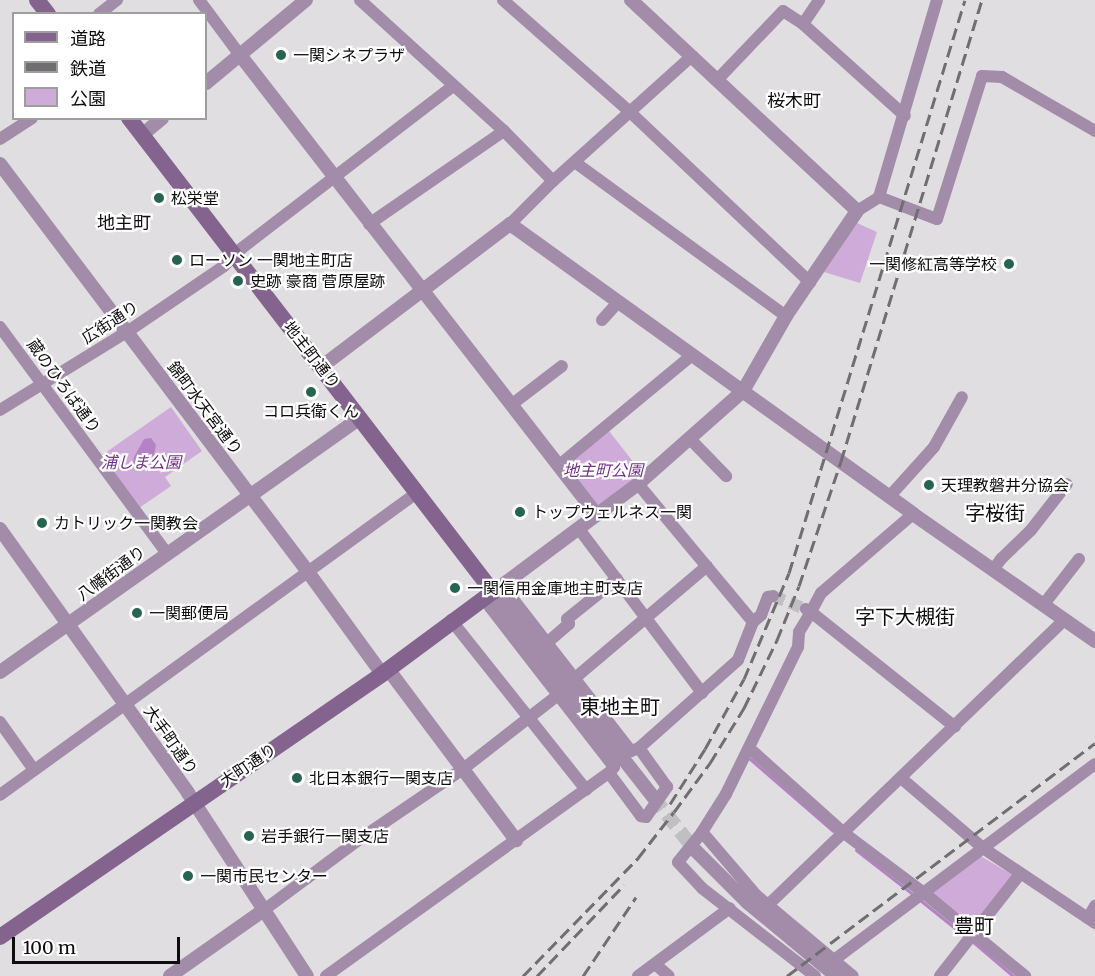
<!DOCTYPE html>
<html>
<head>
<meta charset="utf-8">
<style>
  body { margin:0 }
  #map { position:relative; width:1095px; height:976px; overflow:hidden; background:#e0dee1; font-family:Merriweather,"Noto Sans JP",serif }
  div>[style] { position:absolute }
  [style*='--x'] { left:calc(var(--x)*1px); top:calc(var(--y)*1px); width:calc(var(--w)*1px); rotate:calc(var(--a)*1deg) }
  .green>* { inset:0; background:#ceabd9; transform-origin:0 0 }
  .water>* { inset:0; background:#b582c5 }
  .stream>* { height:3px; margin:-1.5px; padding:0 1.5px; transform-origin:1.5px; border-radius:1.5px; background:#b582c5 }
  .minor-tunnel>* { height:12px; margin-top:-6px; transform-origin:0; background:repeating-linear-gradient(90deg,#c0bfc1 0 12px,transparent 0 18px) }
  .tertiary-tunnel>* { height:14px; margin-top:-7px; transform-origin:0; background:repeating-linear-gradient(90deg,#c0bfc1 0 14px,transparent 0 21px) }
  .minor>* { height:12px; margin:-6px; padding:0 6px; transform-origin:6px; border-radius:6px; background:#a28ca9 }
  .tertiary>* { height:14px; margin:-7px; padding:0 7px; transform-origin:7px; border-radius:7px; background:#a28ca9 }
  .secondary>* { height:16px; margin:-8px; padding:0 8px; transform-origin:8px; border-radius:8px; background:#84638e }
  .rail>* { height:3px; margin-top:-1.5px; transform-origin:0; background:repeating-linear-gradient(90deg,#706e70 0 12px,transparent 0 18px) }
  .dots>* { width:16px; height:16px; translate:-50% -50%; box-sizing:border-box; border:3px solid #fff; border-radius:50% }
  span { translate:-50% -50%; white-space:nowrap; text-align:center; line-height:1.15; -webkit-text-stroke:4.5px #fff; paint-order:stroke }
  .poi-label { font-size:16px; color:#0e0d0e }
  .left { translate:0 -50%; text-align:left }
  .right { translate:-100% -50%; text-align:right }
  .street-label { font-size:16px; color:#0e0d0e }
  .park-label { font-size:16px; color:#723385; font-style:italic }
  .neighbourhood-label { font-size:18px; color:#0e0d0e }
  .quarter-label { font-size:20px; color:#0e0d0e }
  .legend { position:absolute; left:12px; top:12px; width:195px; height:108px; box-sizing:border-box; background:#fff; border:2px solid #9f9e9f; margin:0; padding:8px 10px; list-style:none; font-size:18px; color:#0e0d0e }
  .legend li { display:flex; align-items:center; gap:12px; height:30px }
  .legend b { width:30px; border:2px solid #9f9e9f }
  .scale { position:absolute; left:12px; top:937px; width:168px; height:27px; box-sizing:border-box; border:3px solid #0e0d0e; border-top:0; padding-left:8px; font-size:18px; line-height:21px; white-space:nowrap; color:#0e0d0e; -webkit-text-stroke:4px #fff; paint-order:stroke }
</style>
</head>
<body>
<div id="map">
  <div class="green">
    <i style="clip-path:polygon(857px 223px,877px 232px,860px 283px,824px 272px)"></i>
    <i style="clip-path:polygon(171px 407px,202px 451px,165px 477px,171px 486px,139px 508px,102px 455px)"></i>
    <i style="left:609px;top:431px;width:55px;height:57px;rotate:52deg"></i>
    <i style="clip-path:polygon(979px 855px,1014px 876px,976px 927px,931px 892px)"></i>
  </div>
  <div class="water">
    <i style="clip-path:polygon(151px 438px,156px 445px,154px 455px,142px 468px,137px 466px,133px 463px,134px 457px,144px 439px)"></i>
  </div>
  <div class="stream">
    <i style="--x:750;--y:759;--w:110;--a:40.9"></i>
    <i style="--x:856;--y:850;--w:75;--a:37.9"></i>
    <i style="--x:920;--y:900;--w:59;--a:38.8"></i>
    <i style="--x:972;--y:941;--w:54;--a:40.5"></i>
  </div>
  <div class="minor-tunnel">
    <i style="--x:773;--y:596;--w:35;--a:22"></i>
  </div>
  <div class="tertiary-tunnel">
    <i style="--x:654;--y:798;--w:63;--a:52"></i>
  </div>
  <div class="minor">
    <i style="--x:199;--y:0;--w:69;--a:53.3"></i>
    <i style="--x:360;--y:0;--w:195;--a:42.3"></i>
    <i style="--x:504;--y:131;--w:70;--a:45.6"></i>
    <i style="--x:503;--y:0;--w:169;--a:41.4"></i>
    <i style="--x:630;--y:112;--w:248;--a:43.4"></i>
    <i style="--x:99;--y:14;--w:23;--a:-38"></i>
    <i style="--x:803;--y:24;--w:29;--a:-56"></i>
    <i style="--x:718;--y:79;--w:94;--a:-46.3"></i>
    <i style="--x:783;--y:11;--w:24;--a:33"></i>
    <i style="--x:803;--y:24;--w:137;--a:42"></i>
    <i style="--x:0;--y:139;--w:38;--a:-33"></i>
    <i style="--x:576;--y:163;--w:260;--a:36.1"></i>
    <i style="--x:879;--y:197;--w:62;--a:20.8"></i>
    <i style="--x:937;--y:219;--w:150;--a:-72.5"></i>
    <i style="--x:982;--y:76;--w:20;--a:3"></i>
    <i style="--x:1002;--y:77;--w:108;--a:30.1"></i>
    <i style="--x:857;--y:211;--w:26;--a:-32"></i>
    <i style="--x:879;--y:197;--w:205;--a:-73.6"></i>
    <i style="--x:369;--y:224;--w:164;--a:-34.6"></i>
    <i style="--x:510;--y:224;--w:61;--a:-45"></i>
    <i style="--x:553;--y:181;--w:187;--a:-42"></i>
    <i style="--x:602;--y:320;--w:24;--a:-48"></i>
    <i style="--x:0;--y:327;--w:280;--a:53.6"></i>
    <i style="--x:511;--y:405;--w:64;--a:-37.4"></i>
    <i style="--x:0;--y:410;--w:149;--a:-31.6"></i>
    <i style="--x:127;--y:332;--w:117;--a:-34.2"></i>
    <i style="--x:224;--y:266;--w:25;--a:-45"></i>
    <i style="--x:242;--y:248;--w:266;--a:-37.5"></i>
    <i style="--x:690;--y:439;--w:52;--a:45.8"></i>
    <i style="--x:558;--y:466;--w:174;--a:-39.6"></i>
    <i style="--x:889;--y:497;--w:67;--a:-48"></i>
    <i style="--x:934;--y:447;--w:57;--a:-60.8"></i>
    <i style="--x:913;--y:514;--w:121;--a:139.3"></i>
    <i style="--x:821;--y:593;--w:21;--a:118"></i>
    <i style="--x:811;--y:612;--w:184;--a:38.6"></i>
    <i style="--x:579;--y:529;--w:205;--a:53.1"></i>
    <i style="--x:993;--y:570;--w:14;--a:-54"></i>
    <i style="--x:1001;--y:559;--w:42;--a:-44"></i>
    <i style="--x:1031;--y:530;--w:58;--a:-52"></i>
    <i style="--x:1044;--y:604;--w:57;--a:-52.1"></i>
    <i style="--x:451;--y:620;--w:217;--a:51.5"></i>
    <i style="--x:753;--y:622;--w:11;--a:-41"></i>
    <i style="--x:761;--y:615;--w:19;--a:-69"></i>
    <i style="--x:768;--y:597;--w:5;--a:-11"></i>
    <i style="--x:548;--y:642;--w:28;--a:-41"></i>
    <i style="--x:569;--y:624;--w:5;--a:-112"></i>
    <i style="--x:567;--y:619;--w:64;--a:-38.7"></i>
    <i style="--x:575;--y:678;--w:173;--a:-40.3"></i>
    <i style="--x:0;--y:722;--w:59;--a:54.7"></i>
    <i style="--x:749;--y:748;--w:127;--a:41.8"></i>
    <i style="--x:844;--y:833;--w:100;--a:36.9"></i>
    <i style="--x:924;--y:893;--w:131;--a:39.4"></i>
    <i style="--x:609;--y:773;--w:54;--a:53.3"></i>
    <i style="--x:641;--y:816;--w:5;--a:11"></i>
    <i style="--x:646;--y:817;--w:37;--a:-55"></i>
    <i style="--x:667;--y:787;--w:48;--a:-125.7"></i>
    <i style="--x:639;--y:748;--w:132;--a:-41.6"></i>
    <i style="--x:738;--y:660;--w:41;--a:-68.5"></i>
    <i style="--x:753;--y:622;--w:180;--a:-129.8"></i>
    <i style="--x:901;--y:778;--w:108;--a:40.5"></i>
    <i style="--x:983;--y:848;--w:135;--a:33.8"></i>
    <i style="--x:0;--y:795;--w:516;--a:-35.94"></i>
    <i style="--x:702;--y:832;--w:45;--a:-57.7"></i>
    <i style="--x:726;--y:794;--w:164;--a:-63.9"></i>
    <i style="--x:798;--y:647;--w:15;--a:-86"></i>
    <i style="--x:799;--y:632;--w:23;--a:-59"></i>
    <i style="--x:811;--y:612;--w:6;--a:-149"></i>
    <i style="--x:768;--y:905;--w:412;--a:-43.9"></i>
    <i style="--x:264;--y:910;--w:116;--a:-36.6"></i>
    <i style="--x:357;--y:841;--w:128;--a:-34.2"></i>
    <i style="--x:463;--y:769;--w:120;--a:-37.9"></i>
    <i style="--x:1088;--y:918;--w:14;--a:-60"></i>
    <i style="--x:834;--y:960;--w:326;--a:-36.9"></i>
    <i style="--x:655;--y:964;--w:18;--a:41"></i>
    <i style="--x:326;--y:976;--w:348;--a:-35.7"></i>
    <i style="--x:609;--y:773;--w:8;--a:-50"></i>
    <i style="--x:614;--y:767;--w:202;--a:-127.8"></i>
    <i style="--x:490;--y:607;--w:15;--a:-79"></i>
    <i style="--x:493;--y:592;--w:16;--a:7"></i>
    <i style="--x:509;--y:594;--w:199;--a:52.2"></i>
    <i style="--x:631;--y:751;--w:9;--a:-21"></i>
    <i style="--x:638;--y:976;--w:114;--a:-36.5"></i>
    <i style="--x:815;--y:976;--w:143;--a:-142.1"></i>
    <i style="--x:702;--y:888;--w:35;--a:-133"></i>
    <i style="--x:678;--y:862;--w:38;--a:-51"></i>
    <i style="--x:702;--y:832;--w:83;--a:49.4"></i>
    <i style="--x:756;--y:895;--w:126;--a:39.9"></i>
    <i style="--x:940;--y:976;--w:130;--a:-51.9"></i>
  </div>
  <div class="tertiary">
    <i style="--x:631;--y:0;--w:309;--a:43"></i>
    <i style="--x:857;--y:211;--w:127;--a:124.1"></i>
    <i style="--x:786;--y:316;--w:86;--a:119.8"></i>
    <i style="--x:743;--y:391;--w:140;--a:138.5"></i>
    <i style="--x:638;--y:484;--w:181;--a:143.3"></i>
    <i style="--x:493;--y:592;--w:261;--a:52"></i>
    <i style="--x:240;--y:55;--w:582;--a:52.19"></i>
    <i style="--x:206;--y:83;--w:130;--a:-39.7"></i>
    <i style="--x:142;--y:135;--w:26;--a:-40"></i>
    <i style="--x:0;--y:164;--w:511;--a:52.95"></i>
    <i style="--x:308;--y:572;--w:126;--a:54"></i>
    <i style="--x:321;--y:367;--w:237;--a:-37.1"></i>
    <i style="--x:510;--y:224;--w:496;--a:35.7"></i>
    <i style="--x:913;--y:514;--w:222;--a:34.9"></i>
    <i style="--x:0;--y:529;--w:324;--a:54.5"></i>
    <i style="--x:188;--y:793;--w:218;--a:57"></i>
    <i style="--x:388;--y:669;--w:214;--a:53.2"></i>
    <i style="--x:0;--y:672;--w:441;--a:-35.2"></i>
    <i style="--x:693;--y:848;--w:76;--a:45"></i>
    <i style="--x:747;--y:902;--w:116;--a:39.7"></i>
    <i style="--x:170;--y:976;--w:115;--a:-35.1"></i>
  </div>
  <div class="secondary">
    <i style="--x:37;--y:0;--w:18;--a:52"></i>
    <i style="--x:0;--y:937;--w:464;--a:-34.5"></i>
    <i style="--x:382;--y:674;--w:138;--a:-36.5"></i>
    <i style="--x:493;--y:592;--w:598;--a:-127.52"></i>
  </div>
  <div class="rail">
    <i style="--x:670;--y:804;--w:65;--a:-57.5"></i>
    <i style="--x:705;--y:749;--w:80;--a:-60.9"></i>
    <i style="--x:744;--y:679;--w:115;--a:-67"></i>
    <i style="--x:789;--y:573;--w:599;--a:-72.93"></i>
    <i style="--x:523;--y:976;--w:165;--a:-45.7"></i>
    <i style="--x:638;--y:858;--w:58;--a:-52"></i>
    <i style="--x:674;--y:812;--w:61;--a:-53.7"></i>
    <i style="--x:710;--y:763;--w:65;--a:-58.3"></i>
    <i style="--x:744;--y:708;--w:76;--a:-64.1"></i>
    <i style="--x:777;--y:640;--w:58;--a:-67.8"></i>
    <i style="--x:799;--y:586;--w:132;--a:-71.4"></i>
    <i style="--x:841;--y:461;--w:482;--a:-73"></i>
    <i style="--x:537;--y:976;--w:126;--a:-46.3"></i>
    <i style="--x:583;--y:976;--w:95;--a:-56.1"></i>
    <i style="--x:787;--y:976;--w:386;--a:-37.1"></i>
  </div>
  <div class="dots">
    <i style="left:281px;top:55px;background:#27644f"></i>
    <i style="left:159px;top:198px;background:#27644f"></i>
    <i style="left:177px;top:260px;background:#27644f"></i>
    <i style="left:1009px;top:264px;background:#27644f"></i>
    <i style="left:238px;top:281px;background:#27644f"></i>
    <i style="left:311px;top:392px;background:#27644f"></i>
    <i style="left:929px;top:485px;background:#27644f"></i>
    <i style="left:520px;top:512px;background:#27644f"></i>
    <i style="left:42px;top:523px;background:#27644f"></i>
    <i style="left:455px;top:588px;background:#27644f"></i>
    <i style="left:137px;top:613px;background:#27644f"></i>
    <i style="left:297px;top:778px;background:#27644f"></i>
    <i style="left:249px;top:836px;background:#27644f"></i>
    <i style="left:188px;top:876px;background:#27644f"></i>
  </div>
  <div class="poi-label">
    <span class="left" style="left:293px;top:55px">一関シネプラザ</span>
    <span class="left" style="left:171px;top:198px">松栄堂</span>
    <span class="left" style="left:189px;top:260px">ローソン 一関地主町店</span>
    <span class="right" style="left:997px;top:264px">一関修紅高等学校</span>
    <span class="left" style="left:250px;top:281px">史跡 豪商 菅原屋跡</span>
    <span style="left:311px;top:411px">コロ兵衛くん</span>
    <span class="left" style="left:941px;top:485px">天理教磐井分協会</span>
    <span class="left" style="left:532px;top:512px">トップウェルネス一関</span>
    <span class="left" style="left:54px;top:523px">カトリック一関教会</span>
    <span class="left" style="left:467px;top:588px">一関信用金庫地主町支店</span>
    <span class="left" style="left:149px;top:613px">一関郵便局</span>
    <span class="left" style="left:309px;top:778px">北日本銀行一関支店</span>
    <span class="left" style="left:261px;top:836px">岩手銀行一関支店</span>
    <span class="left" style="left:200px;top:876px">一関市民センター</span>
  </div>
  <div class="street-label">
    <span style="left:110px;top:322px;rotate:-33deg">広街通り</span>
    <span style="left:312px;top:355px;rotate:52deg">地主町通り</span>
    <span style="left:64px;top:386px;rotate:54deg">蔵のひろば通り</span>
    <span style="left:205px;top:408px;rotate:53deg">錦町水天宮通り</span>
    <span style="left:111px;top:573px;rotate:-36deg">八幡街通り</span>
    <span style="left:171px;top:740px;rotate:55deg">大手町通り</span>
    <span style="left:248px;top:765px;rotate:-34deg">大町通り</span>
  </div>
  <div class="park-label">
    <span style="left:141px;top:462px">浦しま公園</span>
    <span style="left:603px;top:470px">地主町公園</span>
  </div>
  <div class="neighbourhood-label">
    <span style="left:794px;top:101px">桜木町</span>
    <span style="left:124px;top:223px">地主町</span>
  </div>
  <div class="quarter-label">
    <span style="left:995px;top:512px">字桜街</span>
    <span style="left:905px;top:616px">字下大槻街</span>
    <span style="left:620px;top:706px">東地主町</span>
    <span style="left:974px;top:925px">豊町</span>
  </div>
  <ul class="legend">
  <li><b style="height:8px;background:#84638e"></b>道路</li>
  <li><b style="height:8px;background:#706e70"></b>鉄道</li>
  <li><b style="height:16px;background:#ceabd9"></b>公園</li>
  </ul>
  <div class="scale">100 m</div>
</div>
</body>
</html>
